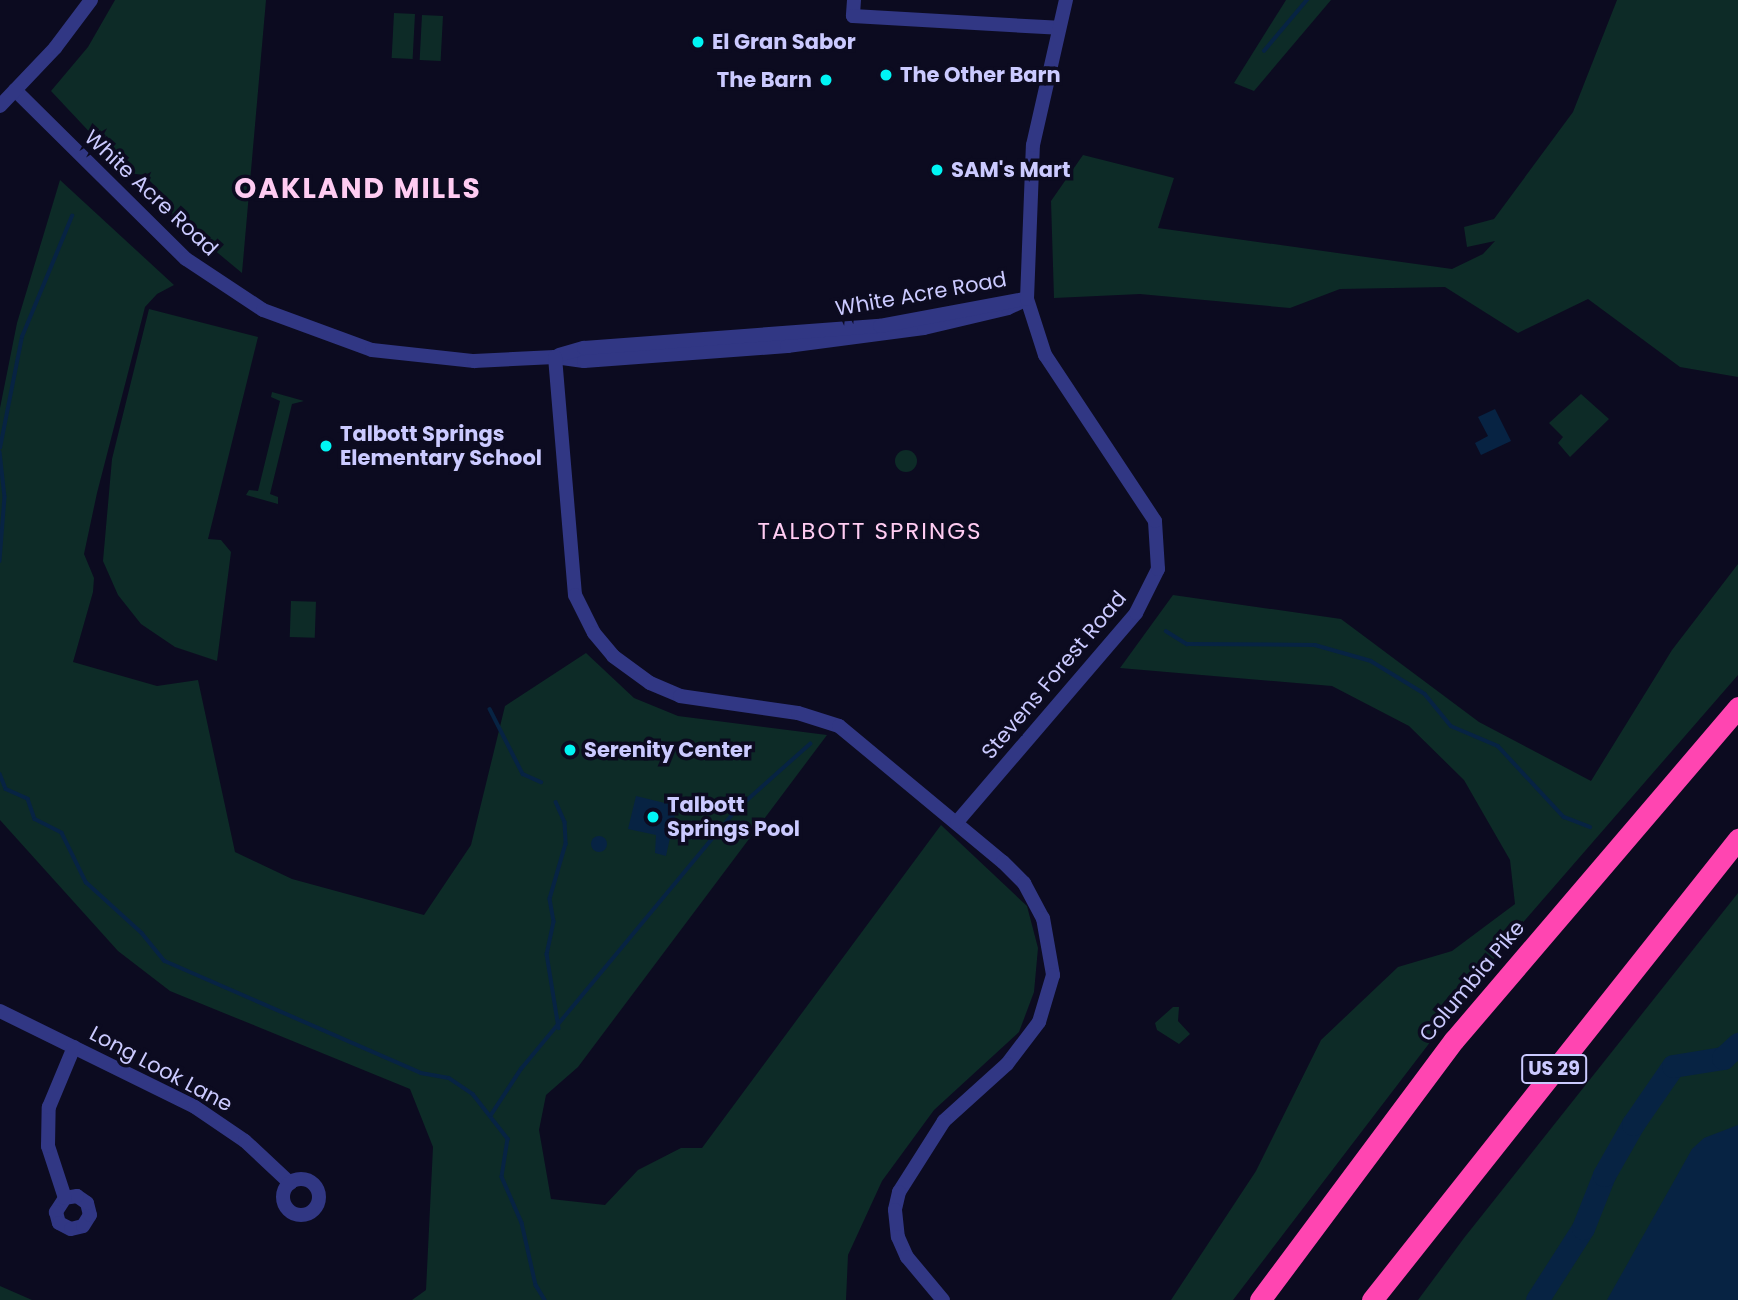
<!DOCTYPE html>
<html>
<head>
<meta charset="utf-8">
<style>
  body { margin:0 }
  #map { position:relative; width:1738px; height:1300px; overflow:hidden; background:#0c0b20; font-family:Poppins,sans-serif }
  div>[style] { position:absolute }
  [style*='--x'] { left:calc(var(--x)*1px); top:calc(var(--y)*1px); width:calc(var(--w)*1px); rotate:calc(var(--a)*1deg) }
  .green>* { inset:0; background:#0d2b27; transform-origin:0 0 }
  .round { border-radius:50% }
  .water>* { inset:0; background:#072343 }
  .stream>* { height:3.5px; margin:-1.75px; padding:0 1.75px; transform-origin:1.75px; border-radius:1.75px; background:#072343 }
  .river>* { height:23px; margin:-11.5px; padding:0 11.5px; transform-origin:11.5px; border-radius:11.5px; background:#072343 }
  .minor>* { height:14px; margin:-7px; padding:0 7px; transform-origin:7px; border-radius:7px; background:#313784 }
  .minor>.ring { margin:-7px; padding:0; box-sizing:content-box; background:none; border:14px solid #313784; border-radius:50% }
  .highway>* { height:21px; margin:-10.5px; padding:0 10.5px; transform-origin:10.5px; border-radius:10.5px; background:#ff45b1 }
  .dots>* { width:19px; height:19px; translate:-50% -50%; box-sizing:border-box; border:4px solid #0c0b20; border-radius:50% }
  span { translate:-50% -50%; white-space:nowrap; text-align:center; line-height:1.15; -webkit-text-stroke:7px #0c0b20; paint-order:stroke }
  .shield-label span { padding:2px 5px; background:#0c0b20; border:2px solid; border-radius:5px; -webkit-text-stroke-width:0 }
  .shield-label { font-size:19px; color:#cbcaff; font-weight:700 }
  .poi-label { font-size:21px; color:#cbcaff; font-weight:700 }
  .left { translate:0 -50%; text-align:left }
  .right { translate:-100% -50%; text-align:right }
  .street-label { font-size:21px; color:#cbcaff }
  .neighbourhood-label { font-size:23px; color:#ffccf2; letter-spacing:2px }
  .district-label { font-size:28px; color:#ffccf2; font-weight:700; letter-spacing:2px }
</style>
</head>
<body>
<div id="map">
  <div class="green">
    <i style="clip-path:polygon(115px 0,266px 0,242px 273px,149px 196px,155px 186px,144px 175px,128px 173px,51px 91px,88px 47px)"></i>
    <i style="clip-path:polygon(1286px 0,1331px 0,1254px 91px,1234px 83px)"></i>
    <i style="clip-path:polygon(1617px 0,1738px 0,1738px 377px,1680px 367px,1588px 299px,1518px 333px,1445px 287px,1340px 289px,1290px 308px,1140px 294px,1054px 298px,1051px 201px,1083px 155px,1174px 178px,1158px 228px,1452px 269px,1483px 254px,1495px 241px,1467px 247px,1464px 227px,1494px 219px,1573px 112px)"></i>
    <i style="left:394px;top:13px;width:21px;height:45px;rotate:3deg"></i>
    <i style="left:422px;top:15px;width:21px;height:45px;rotate:3deg"></i>
    <i style="clip-path:polygon(60px 180px,174px 285px,157px 294px,145px 307px,97px 493px,84px 554px,94px 578px,93px 592px,73px 662px,157px 686px,198px 680px,235px 852px,292px 879px,424px 915px,471px 845px,505px 706px,586px 653px,634px 698px,678px 716px,827px 735px,578px 1067px,546px 1095px,539px 1130px,551px 1199px,605px 1205px,638px 1170px,681px 1148px,702px 1148px,941px 825px,1027px 906px,1038px 948px,1034px 992px,1019px 1032px,934px 1110px,882px 1181px,848px 1255px,846px 1300px,412px 1300px,426px 1290px,433px 1147px,410px 1089px,170px 991px,118px 951px,0 820px,0 408px,17px 323px)"></i>
    <i style="clip-path:polygon(149px 309px,258px 337px,208px 539px,221px 540px,231px 552px,217px 661px,175px 647px,141px 624px,118px 595px,103px 561px,112px 459px)"></i>
    <i style="clip-path:polygon(272px 392px,304px 401px,292px 404px,270px 494px,278px 497px,278px 504px,246px 495px,249px 490px,258px 491px,280px 401px,271px 397px)"></i>
    <i style="clip-path:polygon(1581px 394px,1609px 419px,1570px 457px,1558px 443px,1563px 437px,1549px 423px)"></i>
    <i class="round" style="left:895px;top:450px;width:22px;height:22px"></i>
    <i style="clip-path:polygon(1738px 564px,1738px 675px,1512px 935px,1233px 1300px,1171px 1300px,1256px 1171px,1321px 1040px,1398px 967px,1452px 951px,1515px 904px,1510px 860px,1464px 780px,1409px 726px,1332px 686px,1120px 668px,1173px 595px,1341px 619px,1479px 722px,1591px 781px,1672px 650px)"></i>
    <i style="left:291px;top:601px;width:25px;height:36px;rotate:2deg"></i>
    <i style="clip-path:polygon(1738px 893px,1738px 1300px,1418px 1300px,1464px 1238px)"></i>
    <i style="clip-path:polygon(1173px 1007px,1179px 1007px,1178px 1021px,1190px 1034px,1179px 1044px,1157px 1030px,1155px 1023px)"></i>
    <i style="clip-path:polygon(0 1286px,32px 1300px,0 1300px)"></i>
  </div>
  <div class="water">
    <i style="clip-path:polygon(1495px 409px,1511px 441px,1481px 455px,1475px 443px,1488px 436px,1478px 417px)"></i>
    <i style="clip-path:polygon(636px 796px,677px 806px,666px 856px,655px 853px,656px 835px,628px 829px)"></i>
    <i class="round" style="left:591px;top:836px;width:16px;height:16px"></i>
    <i style="clip-path:polygon(1738px 1125px,1738px 1300px,1607px 1300px,1692px 1149px,1704px 1138px)"></i>
  </div>
  <div class="stream">
    <i style="--x:1264;--y:51;--w:67;--a:-49.9"></i>
    <i style="--x:0;--y:448;--w:113;--a:-78.8"></i>
    <i style="--x:22;--y:337;--w:131;--a:-67.5"></i>
    <i style="--x:0;--y:452;--w:45;--a:83.7"></i>
    <i style="--x:5;--y:497;--w:64;--a:94.5"></i>
    <i style="--x:1166;--y:631;--w:25;--a:32"></i>
    <i style="--x:1187;--y:644;--w:128;--a:0.4"></i>
    <i style="--x:1315;--y:645;--w:58;--a:15.9"></i>
    <i style="--x:1371;--y:661;--w:63;--a:31.4"></i>
    <i style="--x:1425;--y:694;--w:41;--a:50.9"></i>
    <i style="--x:1451;--y:726;--w:51;--a:23.1"></i>
    <i style="--x:1498;--y:746;--w:97;--a:47.1"></i>
    <i style="--x:1564;--y:817;--w:28;--a:21"></i>
    <i style="--x:490;--y:709;--w:73;--a:63.1"></i>
    <i style="--x:523;--y:774;--w:20;--a:24"></i>
    <i style="--x:0;--y:774;--w:16;--a:68"></i>
    <i style="--x:6;--y:789;--w:24;--a:24"></i>
    <i style="--x:28;--y:799;--w:21;--a:71"></i>
    <i style="--x:35;--y:819;--w:30;--a:27"></i>
    <i style="--x:62;--y:833;--w:55;--a:63.9"></i>
    <i style="--x:86;--y:882;--w:76;--a:42.3"></i>
    <i style="--x:142;--y:933;--w:36;--a:51"></i>
    <i style="--x:165;--y:961;--w:279;--a:23.6"></i>
    <i style="--x:421;--y:1073;--w:28;--a:10"></i>
    <i style="--x:449;--y:1078;--w:29;--a:34"></i>
    <i style="--x:473;--y:1094;--w:57;--a:52.1"></i>
    <i style="--x:508;--y:1139;--w:38;--a:99"></i>
    <i style="--x:502;--y:1177;--w:50;--a:66.5"></i>
    <i style="--x:522;--y:1223;--w:64;--a:77.3"></i>
    <i style="--x:536;--y:1285;--w:17;--a:59"></i>
    <i style="--x:556;--y:802;--w:22;--a:66"></i>
    <i style="--x:565;--y:822;--w:22;--a:87"></i>
    <i style="--x:566;--y:844;--w:57;--a:106.2"></i>
    <i style="--x:550;--y:899;--w:23;--a:80"></i>
    <i style="--x:554;--y:922;--w:33;--a:102"></i>
    <i style="--x:547;--y:954;--w:75;--a:80.8"></i>
    <i style="--x:491;--y:1115;--w:55;--a:-56.9"></i>
    <i style="--x:521;--y:1069;--w:338;--a:-50.3"></i>
    <i style="--x:737;--y:809;--w:98;--a:-41.7"></i>
  </div>
  <div class="river">
    <i style="--x:1537;--y:1300;--w:85;--a:-57.4"></i>
    <i style="--x:1583;--y:1228;--w:57;--a:-68.4"></i>
    <i style="--x:1604;--y:1175;--w:59;--a:-60.4"></i>
    <i style="--x:1633;--y:1124;--w:70;--a:-55.4"></i>
    <i style="--x:1673;--y:1066;--w:51;--a:-9.1"></i>
    <i style="--x:1723;--y:1058;--w:21;--a:-43"></i>
  </div>
  <div class="minor">
    <i style="--x:854;--y:0;--w:16;--a:94"></i>
    <i style="--x:853;--y:16;--w:206;--a:3.3"></i>
    <i style="--x:15;--y:90;--w:240;--a:44.7"></i>
    <i style="--x:186;--y:259;--w:92;--a:33.5"></i>
    <i style="--x:263;--y:310;--w:116;--a:20.2"></i>
    <i style="--x:372;--y:350;--w:103;--a:6.2"></i>
    <i style="--x:474;--y:361;--w:81;--a:-2.8"></i>
    <i style="--x:555;--y:357;--w:29;--a:8"></i>
    <i style="--x:584;--y:361;--w:204;--a:-4.2"></i>
    <i style="--x:787;--y:346;--w:138;--a:-7.5"></i>
    <i style="--x:924;--y:328;--w:86;--a:-13.4"></i>
    <i style="--x:1008;--y:308;--w:21;--a:-25"></i>
    <i style="--x:0;--y:106;--w:80;--a:-46.5"></i>
    <i style="--x:55;--y:48;--w:60;--a:-53.1"></i>
    <i style="--x:559;--y:355;--w:26;--a:-16"></i>
    <i style="--x:584;--y:348;--w:297;--a:-4.3"></i>
    <i style="--x:880;--y:326;--w:147;--a:-10.6"></i>
    <i style="--x:555;--y:357;--w:239;--a:85.2"></i>
    <i style="--x:575;--y:595;--w:42;--a:63.4"></i>
    <i style="--x:594;--y:633;--w:30;--a:50"></i>
    <i style="--x:613;--y:656;--w:46;--a:36.1"></i>
    <i style="--x:650;--y:683;--w:33;--a:23"></i>
    <i style="--x:680;--y:696;--w:119;--a:8.2"></i>
    <i style="--x:798;--y:713;--w:43;--a:17.6"></i>
    <i style="--x:839;--y:726;--w:213;--a:39.7"></i>
    <i style="--x:1003;--y:862;--w:30;--a:45"></i>
    <i style="--x:1024;--y:883;--w:40;--a:62"></i>
    <i style="--x:1043;--y:918;--w:58;--a:80"></i>
    <i style="--x:1053;--y:975;--w:49;--a:106.6"></i>
    <i style="--x:1039;--y:1022;--w:53;--a:127.3"></i>
    <i style="--x:1007;--y:1064;--w:85;--a:137.9"></i>
    <i style="--x:944;--y:1121;--w:84;--a:122.4"></i>
    <i style="--x:899;--y:1192;--w:18;--a:103"></i>
    <i style="--x:895;--y:1210;--w:27;--a:84"></i>
    <i style="--x:898;--y:1237;--w:22;--a:66"></i>
    <i style="--x:907;--y:1257;--w:56;--a:50.1"></i>
    <i style="--x:957;--y:822;--w:275;--a:-49.4"></i>
    <i style="--x:1136;--y:613;--w:49;--a:-63.4"></i>
    <i style="--x:1158;--y:569;--w:48;--a:-93.6"></i>
    <i style="--x:1155;--y:521;--w:199;--a:-123.5"></i>
    <i style="--x:1045;--y:355;--w:59;--a:-107.8"></i>
    <i style="--x:1027;--y:299;--w:154;--a:-87.8"></i>
    <i style="--x:1033;--y:145;--w:149;--a:-77.2"></i>
    <i style="--x:0;--y:1011;--w:217;--a:26.2"></i>
    <i style="--x:195;--y:1107;--w:60;--a:34.2"></i>
    <i style="--x:245;--y:1141;--w:62;--a:43"></i>
    <i class="ring" style="left:283px;top:1179px;width:22px;height:22px"></i>
    <i style="--x:65;--y:1198;--w:17;--a:123"></i>
    <i style="--x:56;--y:1212;--w:11;--a:75"></i>
    <i style="--x:59;--y:1223;--w:13;--a:27"></i>
    <i style="--x:71;--y:1229;--w:12;--a:-14"></i>
    <i style="--x:83;--y:1226;--w:13;--a:-58"></i>
    <i style="--x:90;--y:1215;--w:12;--a:-104"></i>
    <i style="--x:87;--y:1203;--w:12;--a:-145"></i>
    <i style="--x:77;--y:1196;--w:12;--a:171"></i>
    <i style="--x:65;--y:1198;--w:55;--a:-108.1"></i>
    <i style="--x:48;--y:1146;--w:39;--a:-89"></i>
    <i style="--x:49;--y:1107;--w:65;--a:-67.4"></i>
  </div>
  <div class="highway">
    <i style="--x:1260;--y:1300;--w:324;--a:-53.3"></i>
    <i style="--x:1454;--y:1040;--w:438;--a:-49.5"></i>
    <i style="--x:1372;--y:1300;--w:589;--a:-51.55"></i>
  </div>
  <div class="dots">
    <i style="left:698px;top:42px;background:#00f5f4"></i>
    <i style="left:886px;top:75px;background:#00f5f4"></i>
    <i style="left:826px;top:80px;background:#00f5f4"></i>
    <i style="left:937px;top:170px;background:#00f5f4"></i>
    <i style="left:326px;top:446px;background:#00f5f4"></i>
    <i style="left:570px;top:750px;background:#00f5f4"></i>
    <i style="left:653px;top:817px;background:#00f5f4"></i>
  </div>
  <div class="shield-label">
    <span style="left:1554px;top:1069px">US 29</span>
  </div>
  <div class="poi-label">
    <span class="left" style="left:712px;top:42px">El Gran Sabor</span>
    <span class="left" style="left:900px;top:75px">The Other Barn</span>
    <span class="right" style="left:812px;top:80px">The Barn</span>
    <span class="left" style="left:951px;top:170px">SAM's Mart</span>
    <span class="left" style="left:340px;top:446px">Talbott Springs<br>Elementary School</span>
    <span class="left" style="left:584px;top:750px">Serenity Center</span>
    <span class="left" style="left:667px;top:817px">Talbott<br>Springs Pool</span>
  </div>
  <div class="street-label">
    <span style="left:151px;top:193px;rotate:43deg">White Acre Road</span>
    <span style="left:921px;top:294px;rotate:-10deg">White Acre Road</span>
    <span style="left:1054px;top:675px;rotate:-50deg">Stevens Forest Road</span>
    <span style="left:1472px;top:981px;rotate:-50deg">Columbia Pike</span>
    <span style="left:161px;top:1069px;rotate:28deg">Long Look Lane</span>
  </div>
  <div class="neighbourhood-label">
    <span style="left:870px;top:531px">TALBOTT SPRINGS</span>
  </div>
  <div class="district-label">
    <span style="left:358px;top:189px">OAKLAND MILLS</span>
  </div>
</div>
</body>
</html>
